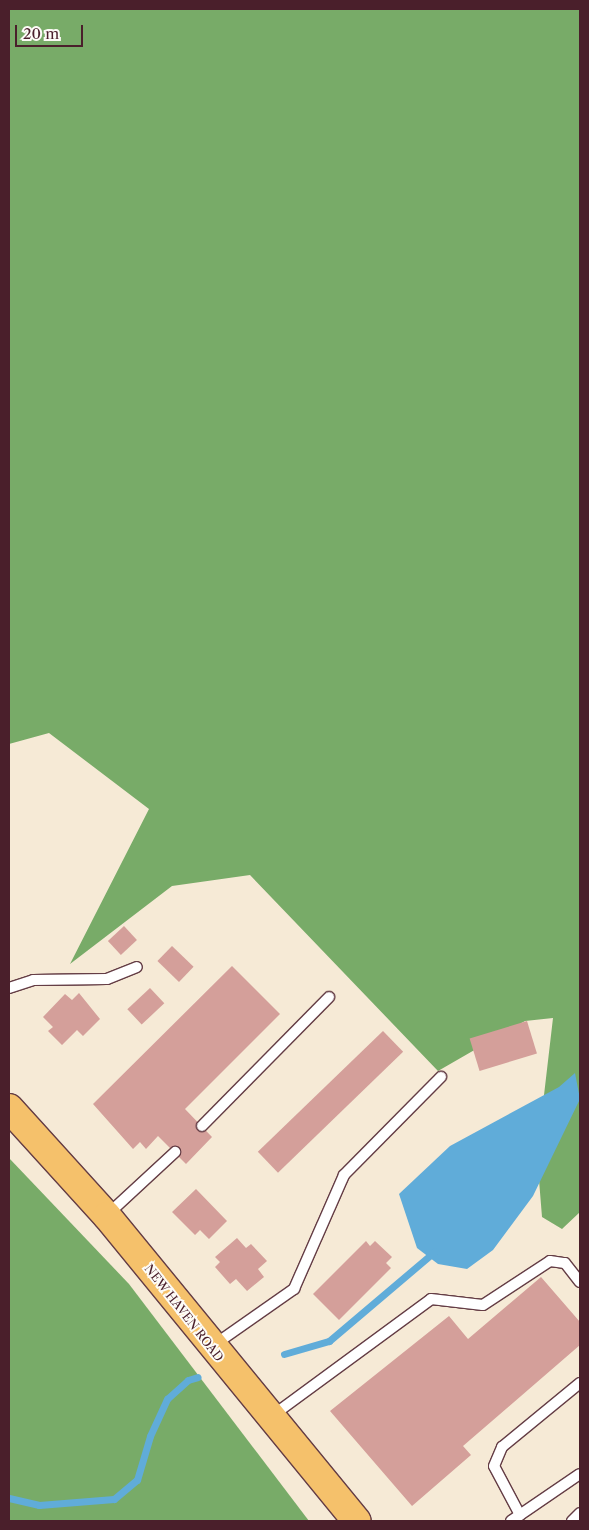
<!DOCTYPE html>
<html>
<head>
<meta charset="utf-8">
<style>
  body { margin:0 }
  #map { position:relative; width:589px; height:1530px; overflow:hidden; background:#f6ead6; font-family:"Libre Caslon Text",serif }
  div>[style] { position:absolute }
  [style*='--x'] { left:calc(var(--x)*1px); top:calc(var(--y)*1px); width:calc(var(--w)*1px); rotate:calc(var(--a)*1deg) }
  .forest>* { inset:0; background:#78ab68 }
  .water>* { inset:0; background:#60acd9 }
  .stream>* { height:7px; margin:-3.5px; padding:0 3.5px; transform-origin:3.5px; border-radius:3.5px; background:#60acd9 }
  .building>* { inset:0; background:#d49f9a; transform-origin:0 0 }
  .roads { filter:drop-shadow(1px 0 #643d45) drop-shadow(-1px 0 #643d45) drop-shadow(0 1px #643d45) drop-shadow(0 -1px #643d45) }
  .service>* { height:10px; margin:-5px; padding:0 5px; transform-origin:5px; border-radius:5px; background:#fff }
  .primary>* { height:28px; margin:-14px; padding:0 14px; transform-origin:14px; border-radius:14px; background:#f5c16b }
  span { translate:-50% -50%; white-space:nowrap; text-align:center; line-height:1.15; -webkit-text-stroke:4px #fdfcf7; paint-order:stroke }
  .street-label { font-size:12px; color:#4a1f2b }
  .frame { position:absolute; inset:0; border:10px solid #4a1f2b; pointer-events:none }
  .scale { position:absolute; left:15px; top:25px; width:68px; height:22px; box-sizing:border-box; border:2px solid #4a1f2b; border-top:0; padding-left:6px; font-size:15px; line-height:18px; white-space:nowrap; color:#4a1f2b; -webkit-text-stroke:4px #fdfcf7; paint-order:stroke }
</style>
</head>
<body>
<div id="map">
  <div class="forest">
    <i style="clip-path:polygon(9px 9px,580px 9px,580px 1212px,562px 1229px,542px 1217px,537px 1155px,553px 1018px,525px 1021px,438px 1071px,250px 875px,172px 886px,70px 964px,149px 809px,49px 733px,9px 744px)"></i>
    <i style="clip-path:polygon(9px 1158px,129px 1284px,309px 1521px,9px 1521px)"></i>
  </div>
  <div class="water">
    <i style="clip-path:polygon(575px 1073px,580px 1099px,533px 1196px,493px 1250px,467px 1269px,438px 1264px,417px 1248px,399px 1194px,450px 1146px,559px 1087px)"></i>
  </div>
  <div class="stream">
    <i style="--x:284;--y:1354;--w:47;--a:-16.1"></i>
    <i style="--x:329;--y:1341;--w:139;--a:-40.3"></i>
    <i style="--x:9;--y:1498;--w:31;--a:13"></i>
    <i style="--x:39;--y:1505;--w:75;--a:-4.6"></i>
    <i style="--x:114;--y:1499;--w:30;--a:-40"></i>
    <i style="--x:137;--y:1480;--w:46;--a:-73.5"></i>
    <i style="--x:150;--y:1436;--w:41;--a:-65.3"></i>
    <i style="--x:167;--y:1399;--w:28;--a:-42"></i>
    <i style="--x:188;--y:1380;--w:10;--a:-17"></i>
  </div>
  <div class="building">
    <i style="left:124px;top:926px;width:19px;height:22px;rotate:47deg"></i>
    <i style="left:172px;top:946px;width:30px;height:21px;rotate:44deg"></i>
    <i style="clip-path:polygon(232px 966px,280px 1014px,185px 1109px,212px 1137px,186px 1164px,158px 1136px,146px 1149px,140px 1142px,133px 1149px,93px 1104px)"></i>
    <i style="left:150px;top:988px;width:21px;height:31px;rotate:47deg"></i>
    <i style="clip-path:polygon(79px 993px,100px 1019px,83px 1036px,77px 1030px,62px 1045px,48px 1031px,53px 1027px,43px 1017px,65px 994px,72px 1000px)"></i>
    <i style="left:527px;top:1021px;width:34px;height:60px;rotate:73deg"></i>
    <i style="left:383px;top:1031px;width:29px;height:174px;rotate:46deg"></i>
    <i style="clip-path:polygon(196px 1189px,227px 1221px,209px 1239px,200px 1230px,195px 1235px,172px 1212px)"></i>
    <i style="clip-path:polygon(237px 1238px,246px 1248px,251px 1244px,267px 1261px,258px 1269px,264px 1277px,247px 1291px,236px 1279px,230px 1284px,215px 1267px,220px 1262px,215px 1257px)"></i>
    <i style="clip-path:polygon(366px 1241px,370px 1246px,375px 1241px,392px 1257px,386px 1263px,391px 1268px,339px 1320px,313px 1294px)"></i>
    <i style="clip-path:polygon(541px 1277px,580px 1322px,580px 1345px,463px 1446px,471px 1455px,412px 1506px,330px 1411px,449px 1316px,468px 1339px)"></i>
  </div>
  <div class="roads">
    <div class="service">
      <i style="--x:9;--y:988;--w:25;--a:-18"></i>
      <i style="--x:33;--y:980;--w:74;--a:-0.8"></i>
      <i style="--x:107;--y:979;--w:32;--a:-22"></i>
      <i style="--x:202;--y:1126;--w:181;--a:-45.4"></i>
      <i style="--x:107;--y:1215;--w:93;--a:-42.8"></i>
      <i style="--x:214;--y:1345;--w:98;--a:-35"></i>
      <i style="--x:294;--y:1289;--w:124;--a:-66.3"></i>
      <i style="--x:344;--y:1175;--w:138;--a:-45.3"></i>
      <i style="--x:272;--y:1416;--w:197;--a:-36.3"></i>
      <i style="--x:431;--y:1299;--w:52;--a:6.6"></i>
      <i style="--x:483;--y:1305;--w:80;--a:-33.3"></i>
      <i style="--x:550;--y:1261;--w:15;--a:8"></i>
      <i style="--x:565;--y:1263;--w:24;--a:52"></i>
      <i style="--x:520;--y:1515;--w:55;--a:-118"></i>
      <i style="--x:494;--y:1466;--w:21;--a:-67"></i>
      <i style="--x:502;--y:1447;--w:101;--a:-39.4"></i>
      <i style="--x:511;--y:1521;--w:83;--a:-34.3"></i>
      <i style="--x:572;--y:1521;--w:11;--a:-45"></i>
    </div>
    <div class="primary">
      <i style="--x:9;--y:1108;--w:146;--a:47.8"></i>
      <i style="--x:107;--y:1216;--w:394;--a:50.7"></i>
    </div>
  </div>
  <div class="street-label">
    <span style="left:184px;top:1313px;rotate:52deg">NEW HAVEN ROAD</span>
  </div>
  <div class="frame"></div>
  <div class="scale">20 m</div>
</div>
</body>
</html>
